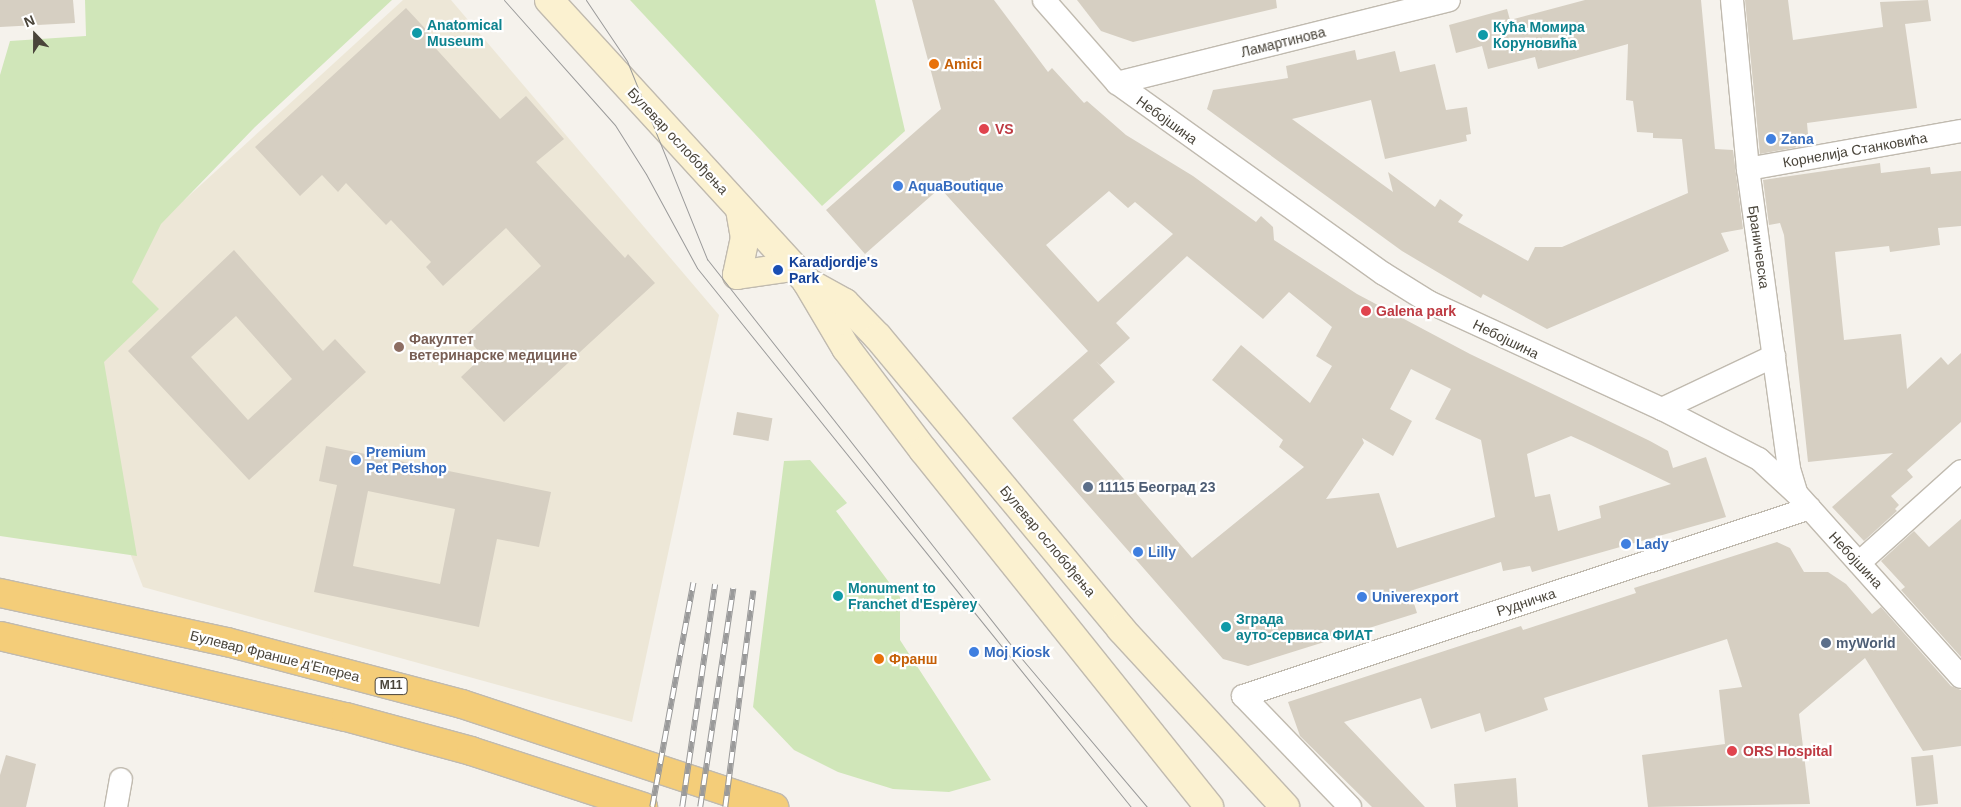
<!DOCTYPE html>
<html>
<head>
<meta charset="utf-8">
<style>
  body { margin:0 }
  #map { position:relative; width:1961px; height:807px; overflow:hidden; background:#f5f2ec; font-family:Arial,sans-serif }
  div>[style] { position:absolute }
  [style*='--x'] { left:calc(var(--x)*1px); top:calc(var(--y)*1px); width:calc(var(--w)*1px); rotate:calc(var(--a)*1deg) }
  .education>* { inset:0; background:#ede7d7 }
  .green>* { inset:0; background:#d0e6b9 }
  .building>* { inset:0; background:#d6cfc2; transform-origin:0 0 }
  .roads { filter:drop-shadow(1px 0 #c0baaf) drop-shadow(-1px 0 #c0baaf) drop-shadow(0 1px #c0baaf) drop-shadow(0 -1px #c0baaf) }
  .street>* { height:22px; margin:-11px; padding:0 11px; transform-origin:11px; border-radius:11px; background:#fff }
  .secondary>* { height:28px; margin:-14px; padding:0 14px; transform-origin:14px; border-radius:14px; background:#fbf1d0 }
  .highway>* { height:28px; margin:-14px; padding:0 14px; transform-origin:14px; border-radius:14px; background:#f4cd79 }
  .tram>* { height:1px; margin:-0.5px; padding:0 0.5px; transform-origin:0.5px; border-radius:0.5px; background:#9a9a9a }
  .rail>* { height:5.5px; margin-top:-2.75px; transform-origin:0; background:repeating-linear-gradient(90deg,#fff 0 11px,#9a9a9a 0 22px); box-sizing:border-box; border-block:1px solid #9a9a9a }
  .dots>* { width:14px; height:14px; translate:-50% -50%; box-sizing:border-box; border:2px solid #fff; border-radius:50% }
  span { translate:-50% -50%; white-space:nowrap; text-align:center; line-height:1.15; -webkit-text-stroke:4.5px #fff; paint-order:stroke }
  .shield-label span { padding:1px 4px; background:#fff; border:1px solid; border-radius:4px; -webkit-text-stroke-width:0 }
  .shield-label { font-size:12px; color:#49443a; font-weight:700 }
  .culture-label { font-size:14px; color:#0d838f; font-weight:700 }
  .left { translate:0 -50%; text-align:left }
  .street-label { font-size:14px; color:#49443a }
  .food-label { font-size:14px; color:#c56008; font-weight:700 }
  .health-label { font-size:14px; color:#be3a42; font-weight:700 }
  .shop-label { font-size:14px; color:#366cbe; font-weight:700 }
  .transit-label { font-size:14px; color:#164399; font-weight:700 }
  .education-label { font-size:14px; color:#785e54; font-weight:700 }
  .service-label { font-size:14px; color:#4e5e75; font-weight:700 }
  .north { position:absolute; left:10px; top:10px; width:50px; height:50px; -webkit-text-stroke:4px #fff; paint-order:stroke; rotate:338deg; font-size:14px; font-weight:700; line-height:20px; text-align:center; color:#49443a }
  .north::after { content:''; display:block; margin:auto; width:18px; height:22px; background:#49443a; clip-path:polygon(50% 0,100% 100%,50% 72%,0 100%) }
</style>
</head>
<body>
<div id="map">
  <div class="education">
    <i style="clip-path:polygon(403px 0,451px 0,719px 315px,632px 722px,143px 587px,108px 495px,86px 299px,181px 203px)"></i>
  </div>
  <div class="green">
    <i style="clip-path:polygon(85px 0,392px 0,255px 127px,161px 224px,132px 282px,159px 309px,104px 362px,137px 556px,0 536px,0 75px,10px 41px,86px 36px)"></i>
    <i style="clip-path:polygon(630px 0,875px 0,905px 131px,822px 206px)"></i>
    <i style="clip-path:polygon(810px 460px,847px 503px,836px 511px,900px 597px,900px 640px,991px 780px,949px 792px,893px 789px,838px 772px,794px 750px,753px 707px,784px 461px)"></i>
  </div>
  <div class="building">
    <i style="clip-path:polygon(0 0,73px 0,75px 23px,0 27px)"></i>
    <i style="clip-path:polygon(evenodd,912px 0,994px 0,1048px 72px,1052px 68px,1084px 103px,1087px 101px,1126px 135px,1193px 176px,1256px 222px,1261px 216px,1273px 227px,1274px 240px,1357px 294px,1470px 354px,1650px 441px,1668px 451px,1673px 468px,1706px 457px,1726px 517px,1532px 572px,1530px 566px,1503px 571px,1501px 562px,1410px 591px,1417px 613px,1248px 666px,1223px 659px,1012px 418px,1088px 351px,940px 188px,865px 254px,826px 210px,941px 109px,912px 0,1109px 191px,1128px 208px,1135px 202px,1173px 234px,1098px 302px,1046px 245px,1109px 191px,912px 0,1187px 256px,1263px 319px,1289px 292px,1332px 327px,1316px 356px,1332px 366px,1310px 403px,1241px 345px,1212px 380px,1283px 440px,1279px 447px,1304px 467px,1192px 558px,1073px 420px,1115px 382px,1096px 361px,1100px 365px,1130px 338px,1116px 323px,1187px 256px,912px 0,1411px 369px,1451px 389px,1435px 419px,1481px 440px,1495px 517px,1397px 548px,1379px 493px,1326px 499px,1364px 443px,1362px 438px,1393px 456px,1412px 421px,1390px 409px,1411px 369px,912px 0,1571px 436px,1591px 445px,1671px 484px,1599px 506px,1601px 518px,1558px 531px,1550px 494px,1535px 497px,1527px 454px,1571px 436px)"></i>
    <i style="clip-path:polygon(1077px 0,1276px 0,1277px 8px,1133px 42px,1101px 31px)"></i>
    <i style="clip-path:polygon(1585px 0,1701px 0,1715px 149px,1733px 150px,1743px 229px,1721px 233px,1729px 251px,1547px 329px,1483px 294px,1481px 298px,1402px 251px,1207px 109px,1213px 90px,1288px 78px,1286px 66px,1355px 50px,1357px 60px,1395px 51px,1400px 72px,1435px 64px,1446px 110px,1467px 107px,1471px 134px,1466px 135px,1467px 141px,1385px 159px,1371px 100px,1292px 119px,1393px 192px,1388px 172px,1435px 207px,1440px 199px,1463px 215px,1458px 222px,1528px 261px,1535px 247px,1562px 247px,1688px 193px,1682px 139px,1653px 138px,1653px 133px,1637px 132px,1633px 101px,1626px 100px,1628px 44px,1538px 69px,1535px 57px,1488px 69px,1482px 46px,1456px 53px,1449px 25px,1507px 9px,1510px 20px)"></i>
    <i style="clip-path:polygon(1745px 0,1788px 0,1793px 40px,1883px 27px,1880px 2px,1928px 0,1931px 21px,1905px 24px,1917px 108px,1807px 123px,1809px 145px,1760px 154px)"></i>
    <i style="clip-path:polygon(406px 8px,433px 37px,429px 41px,500px 119px,526px 96px,564px 139px,536px 162px,625px 258px,628px 254px,655px 283px,504px 422px,461px 377px,483px 356px,465px 336px,541px 266px,506px 228px,443px 286px,426px 267px,431px 262px,391px 220px,386px 225px,346px 183px,338px 192px,322px 175px,300px 196px,255px 147px)"></i>
    <i style="clip-path:polygon(1880px 163px,1881px 173px,1930px 167px,1931px 174px,1961px 171px,1961px 226px,1938px 228px,1940px 245px,1890px 252px,1889px 246px,1835px 252px,1844px 340px,1901px 334px,1907px 389px,1941px 357px,1948px 365px,1961px 353px,1961px 422px,1907px 470px,1913px 477px,1891px 496px,1899px 505px,1895px 509px,1897px 511px,1864px 541px,1832px 507px,1893px 453px,1808px 462px,1784px 235px,1780px 223px,1769px 225px,1763px 180px)"></i>
    <i style="clip-path:polygon(evenodd,234px 250px,323px 351px,335px 339px,366px 372px,249px 480px,128px 351px,234px 250px,236px 316px,292px 379px,248px 420px,191px 357px,236px 316px)"></i>
    <i style="left:737px;top:412px;width:36px;height:23px;rotate:10deg"></i>
    <i style="clip-path:polygon(evenodd,326px 446px,551px 492px,539px 547px,497px 539px,479px 627px,314px 592px,337px 485px,319px 481px,326px 446px,368px 491px,455px 509px,440px 584px,353px 566px,368px 491px)"></i>
    <i style="clip-path:polygon(1961px 519px,1961px 657px,1901px 590px,1905px 587px,1881px 561px,1914px 531px,1929px 547px)"></i>
    <i style="clip-path:polygon(1777px 542px,1790px 548px,1804px 572px,1828px 572px,1846px 584px,1872px 614px,1881px 607px,1951px 686px,1961px 690px,1961px 746px,1923px 751px,1865px 658px,1799px 714px,1810px 804px,1648px 807px,1642px 755px,1725px 744px,1719px 690px,1742px 687px,1727px 639px,1544px 698px,1548px 710px,1485px 732px,1480px 713px,1431px 729px,1421px 698px,1344px 722px,1425px 807px,1372px 807px,1300px 736px,1288px 702px,1521px 626px,1523px 630px,1636px 593px,1634px 588px)"></i>
    <i style="clip-path:polygon(6px 755px,36px 764px,26px 807px,0 807px,0 775px)"></i>
    <i style="left:1933px;top:755px;width:49px;height:22px;rotate:84deg"></i>
    <i style="clip-path:polygon(1516px 778px,1518px 807px,1456px 807px,1454px 784px)"></i>
  </div>
  <div class="roads">
    <div class="street">
      <i style="--x:1044;--y:0;--w:111;--a:48.7"></i>
      <i style="--x:1117;--y:83;--w:328;--a:35.6"></i>
      <i style="--x:1384;--y:274;--w:53;--a:31.9"></i>
      <i style="--x:1429;--y:302;--w:256;--a:24.7"></i>
      <i style="--x:1662;--y:409;--w:109;--a:27.3"></i>
      <i style="--x:1759;--y:459;--w:50;--a:42.6"></i>
      <i style="--x:1796;--y:493;--w:247;--a:48.1"></i>
      <i style="--x:1732;--y:0;--w:170;--a:84.6"></i>
      <i style="--x:1748;--y:169;--w:303;--a:82.2"></i>
      <i style="--x:1789;--y:469;--w:24;--a:73"></i>
      <i style="--x:1117;--y:83;--w:342;--a:-14"></i>
      <i style="--x:1748;--y:169;--w:216;--a:-10.1"></i>
      <i style="--x:1662;--y:409;--w:124;--a:-25.3"></i>
      <i style="--x:1859;--y:563;--w:137;--a:-42"></i>
      <i style="--x:116;--y:807;--w:28;--a:-80"></i>
      <i style="--x:1350;--y:807;--w:154;--a:-133.9"></i>
      <i style="--x:1243;--y:696;--w:597;--a:-18.34"></i>
    </div>
    <div class="secondary">
      <i style="--x:549;--y:0;--w:382;--a:47.5"></i>
      <i style="--x:807;--y:282;--w:77;--a:59.4"></i>
      <i style="--x:846;--y:348;--w:129;--a:52.9"></i>
      <i style="--x:924;--y:451;--w:456;--a:51.3"></i>
      <i style="--x:737;--y:275;--w:38;--a:-78"></i>
      <i style="--x:745;--y:238;--w:29;--a:-100"></i>
      <i style="--x:737;--y:275;--w:56;--a:-8.3"></i>
      <i style="--x:807;--y:282;--w:43;--a:28.9"></i>
      <i style="--x:845;--y:303;--w:47;--a:45.9"></i>
      <i style="--x:878;--y:337;--w:380;--a:50.2"></i>
      <i style="--x:1121;--y:629;--w:242;--a:47.3"></i>
    </div>
    <div class="highway">
      <i style="--x:0;--y:593;--w:232;--a:12.2"></i>
      <i style="--x:227;--y:642;--w:243;--a:14.8"></i>
      <i style="--x:462;--y:704;--w:329;--a:18.3"></i>
      <i style="--x:0;--y:636;--w:355;--a:13.2"></i>
      <i style="--x:346;--y:717;--w:130;--a:15.2"></i>
      <i style="--x:471;--y:751;--w:181;--a:18"></i>
    </div>
  </div>
  <div class="tram">
    <i style="--x:504;--y:0;--w:167;--a:48.4"></i>
    <i style="--x:615;--y:125;--w:58;--a:57.7"></i>
    <i style="--x:646;--y:174;--w:107;--a:61.5"></i>
    <i style="--x:697;--y:268;--w:692;--a:51.16"></i>
    <i style="--x:586;--y:0;--w:73;--a:56.1"></i>
    <i style="--x:627;--y:61;--w:214;--a:68"></i>
    <i style="--x:707;--y:259;--w:509;--a:51.78"></i>
    <i style="--x:1022;--y:659;--w:194;--a:49.8"></i>
  </div>
  <div class="rail">
    <i style="--x:652;--y:807;--w:228;--a:-79.6"></i>
    <i style="--x:682;--y:807;--w:225;--a:-81.6"></i>
    <i style="--x:700;--y:807;--w:221;--a:-81.4"></i>
    <i style="--x:725;--y:807;--w:218;--a:-82.6"></i>
  </div>
  <div class="dots">
    <i style="left:417px;top:33px;background:#0f9aa8"></i>
    <i style="left:1483px;top:35px;background:#0f9aa8"></i>
    <i style="left:934px;top:64px;background:#e8710a"></i>
    <i style="left:984px;top:129px;background:#e0444e"></i>
    <i style="left:1771px;top:139px;background:#3f7fe0"></i>
    <i style="left:898px;top:186px;background:#3f7fe0"></i>
    <i style="left:778px;top:270px;background:#1a4fb4"></i>
    <i style="left:1366px;top:311px;background:#e0444e"></i>
    <i style="left:399px;top:347px;background:#8d6e63"></i>
    <i style="left:356px;top:460px;background:#3f7fe0"></i>
    <i style="left:1088px;top:487px;background:#5c6f8a"></i>
    <i style="left:1626px;top:544px;background:#3f7fe0"></i>
    <i style="left:1138px;top:552px;background:#3f7fe0"></i>
    <i style="left:838px;top:596px;background:#0f9aa8"></i>
    <i style="left:1362px;top:597px;background:#3f7fe0"></i>
    <i style="left:1226px;top:627px;background:#0f9aa8"></i>
    <i style="left:1826px;top:643px;background:#5c6f8a"></i>
    <i style="left:974px;top:652px;background:#3f7fe0"></i>
    <i style="left:879px;top:659px;background:#e8710a"></i>
    <i style="left:1732px;top:751px;background:#e0444e"></i>
  </div>
  <div class="shield-label">
    <span style="left:391px;top:686px">M11</span>
  </div>
  <div class="culture-label">
    <span class="left" style="left:427px;top:33px">Anatomical<br>Museum</span>
    <span class="left" style="left:1493px;top:35px">Кућа Момира<br>Коруновића</span>
    <span class="left" style="left:848px;top:596px">Monument to<br>Franchet d'Espèrey</span>
    <span class="left" style="left:1236px;top:627px">Зграда<br>ауто-сервиса ФИАТ</span>
  </div>
  <div class="street-label">
    <span style="left:1283px;top:42px;rotate:-14deg">Ламартинова</span>
    <span style="left:1167px;top:120px;rotate:36deg">Небојшина</span>
    <span style="left:678px;top:141px;rotate:47deg">Булевар ослобођења</span>
    <span style="left:1855px;top:150px;rotate:-10deg">Корнелија Станковића</span>
    <span style="left:1759px;top:247px;rotate:82deg">Браничевска</span>
    <span style="left:1506px;top:339px;rotate:26deg">Небојшина</span>
    <span style="left:1048px;top:541px;rotate:50deg">Булевар ослобођења</span>
    <span style="left:1856px;top:560px;rotate:47deg">Небојшина</span>
    <span style="left:1526px;top:602px;rotate:-18deg">Рудничка</span>
    <span style="left:275px;top:656px;rotate:14deg">Булевар Франше д'Епереа</span>
  </div>
  <div class="food-label">
    <span class="left" style="left:944px;top:64px">Amici</span>
    <span class="left" style="left:889px;top:659px">Франш</span>
  </div>
  <div class="health-label">
    <span class="left" style="left:995px;top:129px">VS</span>
    <span class="left" style="left:1376px;top:311px">Galena park</span>
    <span class="left" style="left:1743px;top:751px">ORS Hospital</span>
  </div>
  <div class="shop-label">
    <span class="left" style="left:1781px;top:139px">Zana</span>
    <span class="left" style="left:908px;top:186px">AquaBoutique</span>
    <span class="left" style="left:366px;top:460px">Premium<br>Pet Petshop</span>
    <span class="left" style="left:1636px;top:544px">Lady</span>
    <span class="left" style="left:1148px;top:552px">Lilly</span>
    <span class="left" style="left:1372px;top:597px">Univerexport</span>
    <span class="left" style="left:984px;top:652px">Moj Kiosk</span>
  </div>
  <div class="transit-label">
    <span class="left" style="left:789px;top:270px">Karadjordje's<br>Park</span>
  </div>
  <div class="education-label">
    <span class="left" style="left:409px;top:347px">Факултет<br>ветеринарске медицине</span>
  </div>
  <div class="service-label">
    <span class="left" style="left:1098px;top:487px">11115 Београд 23</span>
    <span class="left" style="left:1836px;top:643px">myWorld</span>
  </div>
  <div class="north">N</div>
</div>
</body>
</html>
